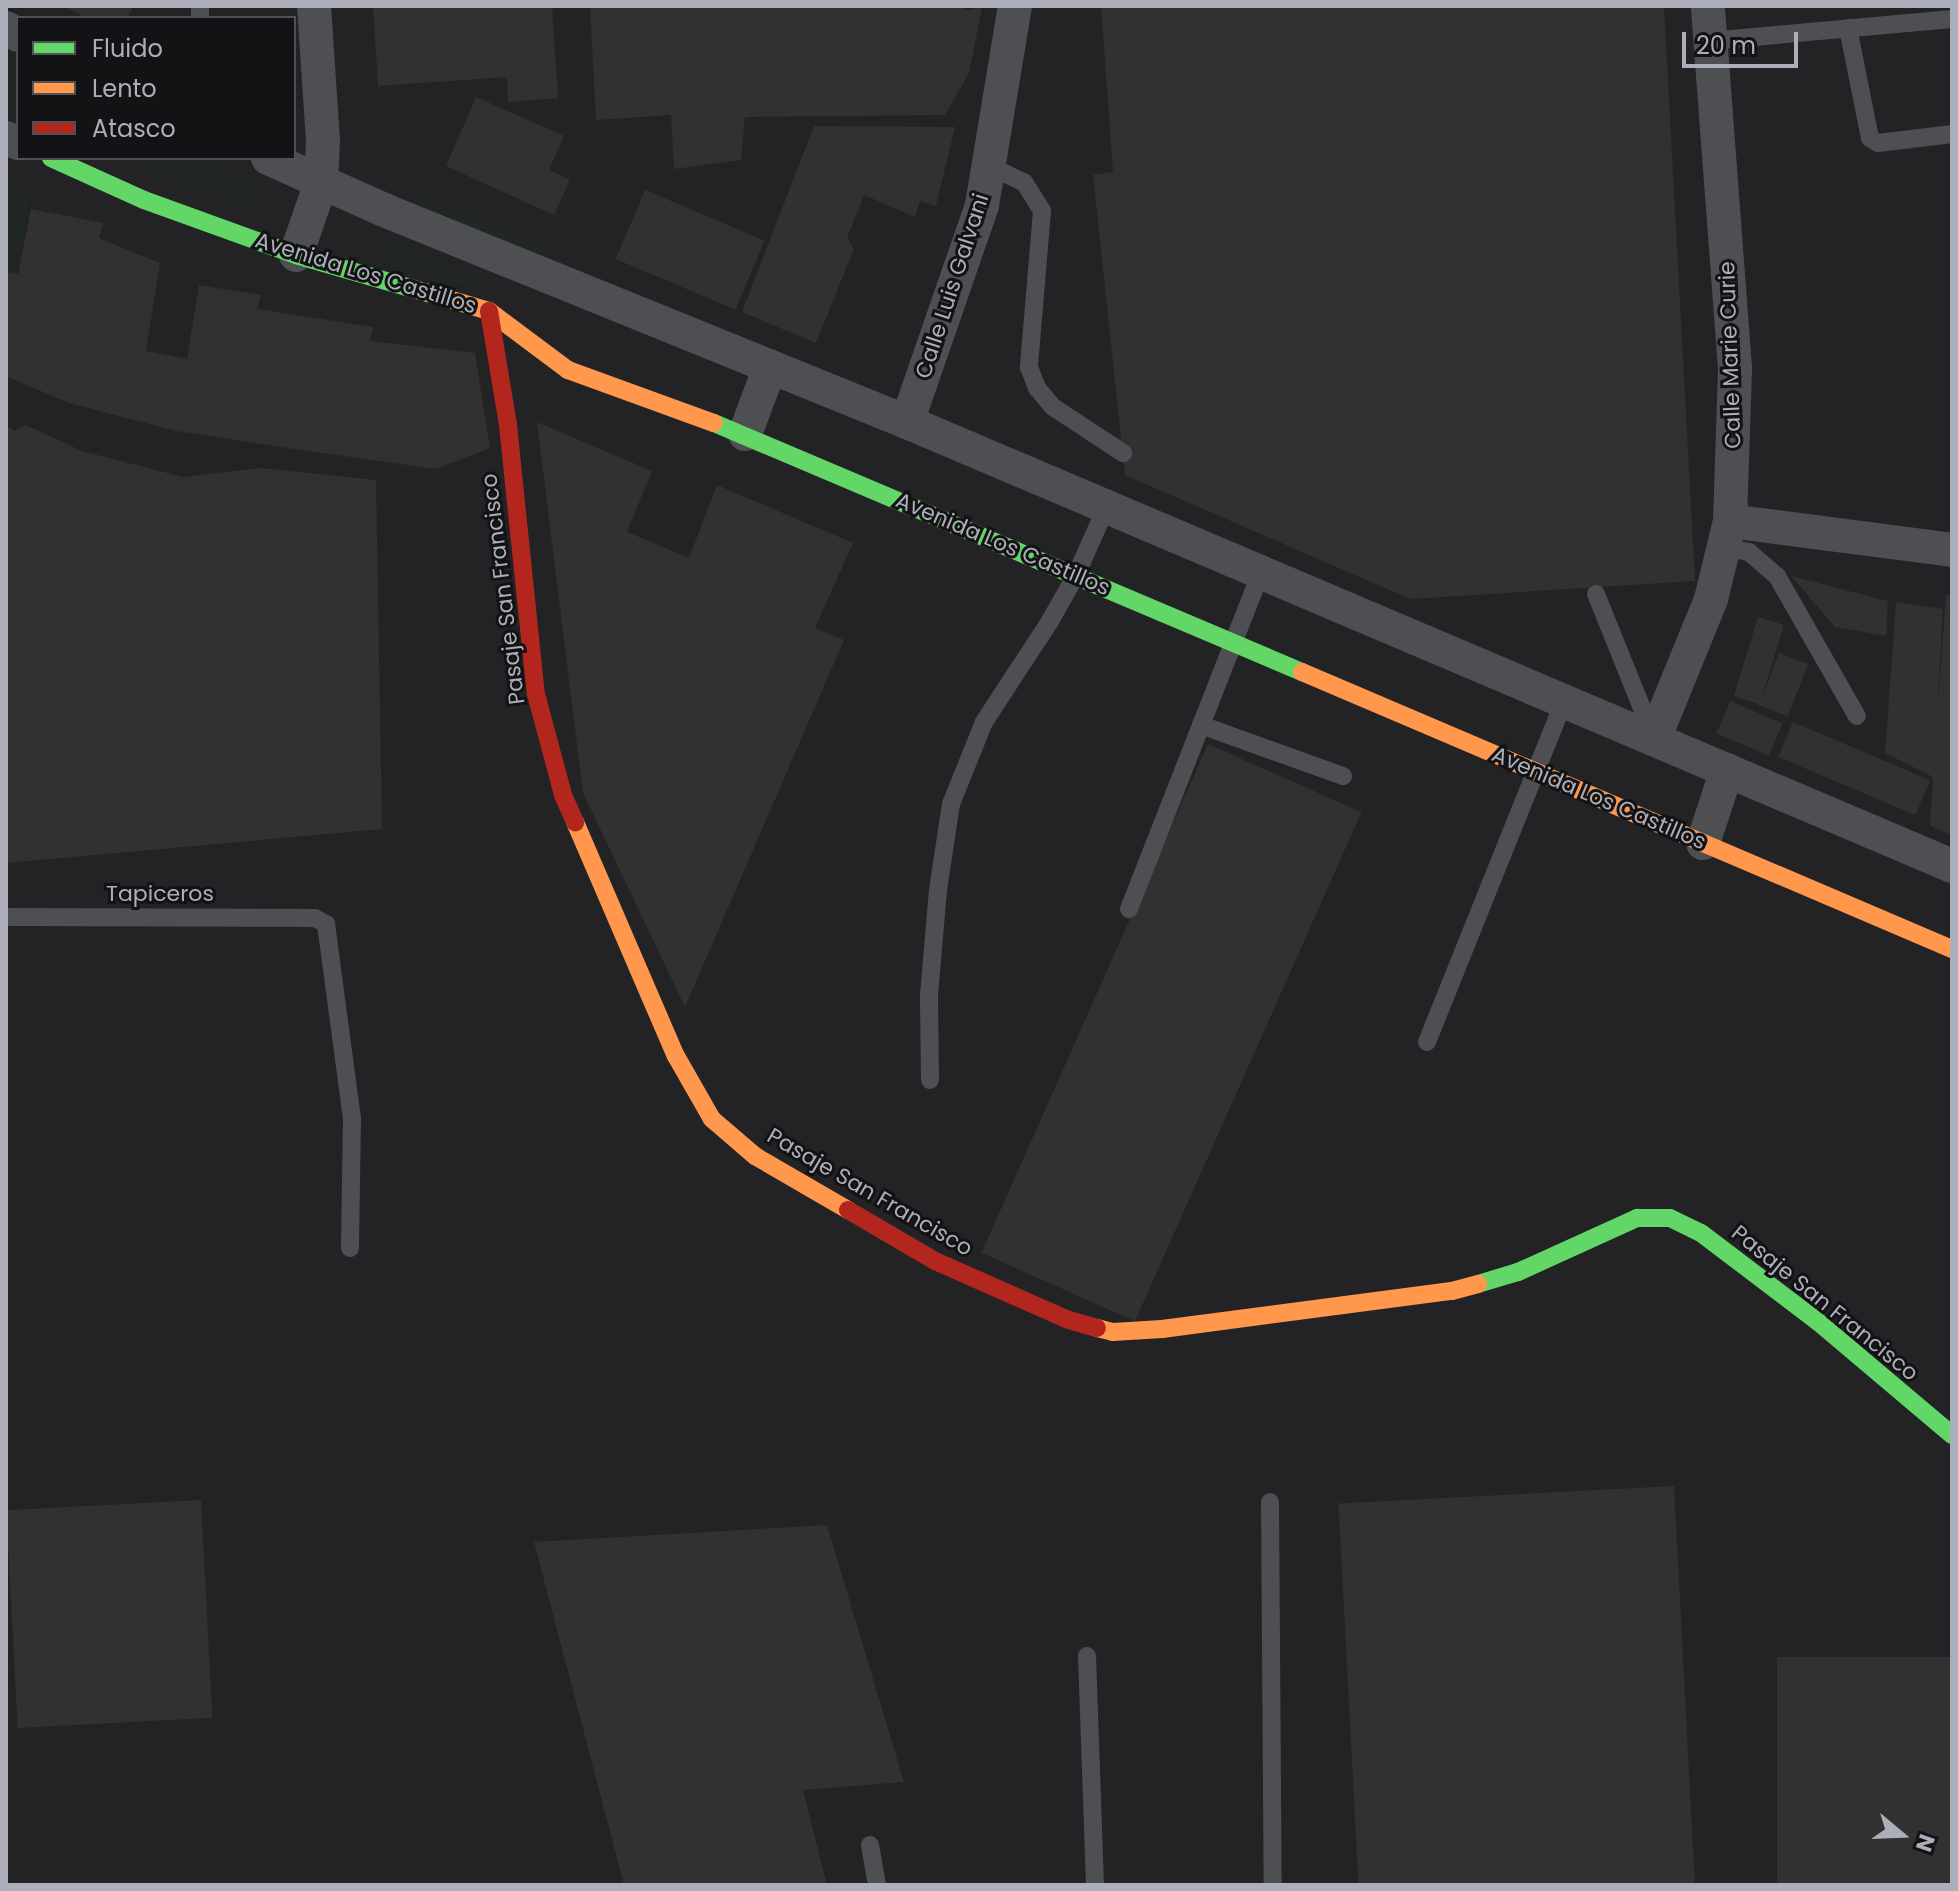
<!DOCTYPE html>
<html>
<head>
<meta charset="utf-8">
<style>
  body { margin:0 }
  #map { position:relative; width:1958px; height:1891px; overflow:hidden; background:#191919; font-family:Poppins,sans-serif }
  div>[style] { position:absolute }
  [style*='--x'] { left:calc(var(--x)*1px); top:calc(var(--y)*1px); width:calc(var(--w)*1px); rotate:calc(var(--a)*1deg) }
  .built>* { inset:0; background:#232325 }
  .green>* { inset:0; background:#212823 }
  .building>* { inset:0; background:#313132; transform-origin:0 0 }
  .lane>* { height:18px; margin:-9px; padding:0 9px; transform-origin:9px; border-radius:9px; background:#4e4f52 }
  .street>* { height:34px; margin:-17px; padding:0 17px; transform-origin:17px; border-radius:17px; background:#4e4f52 }
  .fast>* { height:18px; margin:-9px; padding:0 9px; transform-origin:9px; border-radius:9px; background:#63d668 }
  .slow>* { height:18px; margin:-9px; padding:0 9px; transform-origin:9px; border-radius:9px; background:#ff974d }
  .jam>* { height:18px; margin:-9px; padding:0 9px; transform-origin:9px; border-radius:9px; background:#b3261e }
  span { translate:-50% -50%; white-space:nowrap; text-align:center; line-height:1.15; -webkit-text-stroke:6px #131315; paint-order:stroke }
  .street-label { font-size:22px; color:#acaeb9 }
  .frame { position:absolute; inset:0; border:8px solid #acaeb9; pointer-events:none }
  .legend { position:absolute; left:16px; top:16px; width:280px; height:144px; box-sizing:border-box; background:#131315; border:2px solid #505157; margin:0; padding:10px 14px; list-style:none; font-size:24px; color:#acaeb9 }
  .legend li { display:flex; align-items:center; gap:16px; height:40px }
  .legend b { width:40px; border:2px solid #505157 }
  .north { position:absolute; left:1862px; top:1795px; width:80px; height:80px; -webkit-text-stroke:6px #131315; paint-order:stroke; rotate:109deg; font-size:22px; font-weight:700; line-height:32px; text-align:center; color:#acaeb9 }
  .north::after { content:''; display:block; margin:auto; width:28px; height:36px; background:#acaeb9; clip-path:polygon(50% 0,100% 100%,50% 72%,0 100%) }
  .scale { position:absolute; left:1682px; top:32px; width:116px; height:36px; box-sizing:border-box; border:4px solid #acaeb9; border-top:0; padding-left:10px; font-size:24px; line-height:28px; white-space:nowrap; color:#acaeb9; -webkit-text-stroke:6px #131315; paint-order:stroke }
</style>
</head>
<body>
<div id="map">
  <div class="built">
    <i style="clip-path:polygon(evenodd,6px 6px,1952px 6px,1952px 1885px,6px 1885px,6px 6px,18px 18px,294px 18px,294px 158px,18px 158px,18px 18px)"></i>
  </div>
  <div class="green">
    <i style="clip-path:polygon(6px 55px,18px 62px,18px 101px,6px 95px)"></i>
    <i style="clip-path:polygon(125px 158px,205px 158px,257px 181px,246px 209px)"></i>
    <i style="clip-path:polygon(6px 182px,31px 196px,14px 271px,6px 269px)"></i>
    <i style="clip-path:polygon(422px 197px,540px 245px,548px 267px,405px 206px)"></i>
    <i style="clip-path:polygon(395px 243px,480px 280px,476px 289px,382px 260px)"></i>
  </div>
  <div class="building">
    <i style="clip-path:polygon(64px 6px,134px 6px,127px 18px,86px 18px)"></i>
    <i style="clip-path:polygon(373px 6px,552px 6px,558px 98px,508px 102px,507px 77px,378px 86px)"></i>
    <i style="clip-path:polygon(590px 6px,964px 6px,965px 11px,982px 7px,969px 73px,945px 115px,745px 117px,741px 160px,674px 169px,671px 115px,596px 120px)"></i>
    <i style="clip-path:polygon(1101px 6px,1664px 6px,1695px 581px,1410px 599px,1125px 475px,1093px 175px,1113px 172px)"></i>
    <i style="clip-path:polygon(476px 97px,564px 136px,549px 170px,570px 180px,554px 215px,446px 166px)"></i>
    <i style="clip-path:polygon(814px 126px,955px 127px,936px 206px,920px 201px,915px 217px,864px 195px,847px 238px,854px 249px,816px 343px,742px 312px)"></i>
    <i style="left:645px;top:190px;width:130px;height:75px;rotate:23deg"></i>
    <i style="clip-path:polygon(31px 209px,103px 223px,99px 238px,160px 263px,146px 351px,187px 359px,199px 285px,261px 295px,257px 309px,373px 327px,370px 341px,475px 353px,490px 448px,436px 469px,295px 449px,176px 431px,69px 403px,6px 376px,6px 272px,18px 274px)"></i>
    <i style="clip-path:polygon(537px 422px,652px 471px,627px 532px,689px 558px,717px 485px,853px 543px,815px 628px,844px 640px,685px 1007px,583px 793px)"></i>
    <i style="clip-path:polygon(6px 425px,14px 431px,26px 425px,82px 451px,183px 477px,261px 468px,376px 480px,382px 829px,6px 863px)"></i>
    <i style="clip-path:polygon(1791px 576px,1888px 601px,1886px 636px,1835px 627px)"></i>
    <i style="clip-path:polygon(1946px 595px,1952px 595px,1952px 835px,1930px 826px,1933px 777px,1885px 753px,1896px 602px,1943px 609px,1937px 717px)"></i>
    <i style="left:1758px;top:617px;width:27px;height:83px;rotate:17deg"></i>
    <i style="left:1779px;top:653px;width:31px;height:56px;rotate:21deg"></i>
    <i style="left:1730px;top:701px;width:57px;height:35px;rotate:23deg"></i>
    <i style="left:1793px;top:722px;width:149px;height:38px;rotate:23deg"></i>
    <i style="left:1208px;top:744px;width:168px;height:557px;rotate:24deg"></i>
    <i style="left:1674px;top:1486px;width:399px;height:336px;rotate:87deg"></i>
    <i style="left:201px;top:1500px;width:218px;height:195px;rotate:87deg"></i>
    <i style="clip-path:polygon(827px 1525px,904px 1782px,803px 1790px,827px 1885px,624px 1885px,534px 1542px)"></i>
    <i style="left:1952px;top:1657px;width:228px;height:175px;rotate:90deg"></i>
  </div>
  <div class="lane">
    <i style="--x:200;--y:18;--w:12;--a:-90"></i>
    <i style="--x:1848;--y:28;--w:112;--a:78.7"></i>
    <i style="--x:1870;--y:138;--w:9;--a:32"></i>
    <i style="--x:1878;--y:143;--w:75;--a:-6.9"></i>
    <i style="--x:1710;--y:41;--w:243;--a:-5.2"></i>
    <i style="--x:989;--y:166;--w:38;--a:25"></i>
    <i style="--x:1024;--y:182;--w:34;--a:58"></i>
    <i style="--x:1042;--y:211;--w:157;--a:94.8"></i>
    <i style="--x:1029;--y:367;--w:22;--a:69"></i>
    <i style="--x:1037;--y:388;--w:25;--a:50"></i>
    <i style="--x:1053;--y:407;--w:84;--a:33.3"></i>
    <i style="--x:1725;--y:547;--w:25;--a:12"></i>
    <i style="--x:1749;--y:552;--w:37;--a:41"></i>
    <i style="--x:1777;--y:576;--w:161;--a:60.3"></i>
    <i style="--x:1596;--y:594;--w:153;--a:68.1"></i>
    <i style="--x:1201;--y:725;--w:151;--a:19.8"></i>
    <i style="--x:1129;--y:909;--w:361;--a:-68.6"></i>
    <i style="--x:6;--y:917;--w:309;--a:0.2"></i>
    <i style="--x:315;--y:918;--w:13;--a:29"></i>
    <i style="--x:326;--y:924;--w:196;--a:82.4"></i>
    <i style="--x:352;--y:1118;--w:130;--a:90.9"></i>
    <i style="--x:1427;--y:1042;--w:367;--a:-68.1"></i>
    <i style="--x:930;--y:1080;--w:85;--a:-90.7"></i>
    <i style="--x:929;--y:995;--w:105;--a:-85.1"></i>
    <i style="--x:938;--y:890;--w:87;--a:-81.4"></i>
    <i style="--x:951;--y:804;--w:88;--a:-68.1"></i>
    <i style="--x:984;--y:722;--w:121;--a:-56.8"></i>
    <i style="--x:1050;--y:621;--w:53;--a:-60.5"></i>
    <i style="--x:1076;--y:575;--w:73;--a:-65.9"></i>
    <i style="--x:1270;--y:1502;--w:383;--a:89.6"></i>
    <i style="--x:1087;--y:1656;--w:229;--a:88"></i>
    <i style="--x:870;--y:1845;--w:41;--a:80.1"></i>
  </div>
  <div class="street">
    <i style="--x:6;--y:28;--w:14;--a:30"></i>
    <i style="--x:6;--y:138;--w:13;--a:23"></i>
    <i style="--x:268;--y:158;--w:127;--a:24.1"></i>
    <i style="--x:384;--y:210;--w:564;--a:22.07"></i>
    <i style="--x:907;--y:422;--w:1135;--a:23.02"></i>
    <i style="--x:296;--y:255;--w:76;--a:-70.9"></i>
    <i style="--x:321;--y:183;--w:42;--a:-87.3"></i>
    <i style="--x:323;--y:141;--w:135;--a:-93.8"></i>
    <i style="--x:907;--y:422;--w:230;--a:-70.9"></i>
    <i style="--x:982;--y:205;--w:202;--a:-80.6"></i>
    <i style="--x:745;--y:434;--w:72;--a:-69.5"></i>
    <i style="--x:1730;--y:521;--w:224;--a:7.4"></i>
    <i style="--x:1654;--y:739;--w:151;--a:-67.8"></i>
    <i style="--x:1711;--y:599;--w:80;--a:-76.3"></i>
    <i style="--x:1730;--y:521;--w:153;--a:-88.1"></i>
    <i style="--x:1735;--y:368;--w:363;--a:-94.3"></i>
    <i style="--x:1703;--y:843;--w:77;--a:-71.8"></i>
  </div>
  <div class="fast">
    <i style="--x:51;--y:158;--w:102;--a:24.3"></i>
    <i style="--x:144;--y:200;--w:162;--a:19.9"></i>
    <i style="--x:296;--y:255;--w:137;--a:16.1"></i>
    <i style="--x:714;--y:423;--w:639;--a:22.95"></i>
    <i style="--x:1478;--y:1284;--w:42;--a:-16.7"></i>
    <i style="--x:1518;--y:1272;--w:131;--a:-24.4"></i>
    <i style="--x:1637;--y:1218;--w:33;--a:0"></i>
    <i style="--x:1670;--y:1218;--w:34;--a:26"></i>
    <i style="--x:1701;--y:1233;--w:146;--a:37.2"></i>
    <i style="--x:1817;--y:1321;--w:177;--a:40.2"></i>
  </div>
  <div class="slow">
    <i style="--x:428;--y:293;--w:64;--a:16.4"></i>
    <i style="--x:489;--y:311;--w:99;--a:36.8"></i>
    <i style="--x:568;--y:370;--w:155;--a:20"></i>
    <i style="--x:1302;--y:672;--w:707;--a:23.08"></i>
    <i style="--x:575;--y:822;--w:255;--a:66.7"></i>
    <i style="--x:676;--y:1056;--w:73;--a:60.3"></i>
    <i style="--x:712;--y:1119;--w:57;--a:40.7"></i>
    <i style="--x:755;--y:1156;--w:108;--a:30.1"></i>
    <i style="--x:1097;--y:1328;--w:16;--a:14"></i>
    <i style="--x:1113;--y:1332;--w:49;--a:-3.5"></i>
    <i style="--x:1162;--y:1329;--w:292;--a:-7.5"></i>
    <i style="--x:1452;--y:1291;--w:27;--a:-15"></i>
  </div>
  <div class="jam">
    <i style="--x:489;--y:311;--w:116;--a:80.5"></i>
    <i style="--x:508;--y:425;--w:270;--a:84.1"></i>
    <i style="--x:536;--y:694;--w:105;--a:75"></i>
    <i style="--x:563;--y:795;--w:30;--a:66"></i>
    <i style="--x:848;--y:1210;--w:101;--a:30.4"></i>
    <i style="--x:935;--y:1261;--w:146;--a:23.8"></i>
    <i style="--x:1069;--y:1320;--w:29;--a:16"></i>
  </div>
  <div class="street-label">
    <span style="left:366px;top:273px;rotate:17deg">Avenida Los Castillos</span>
    <span style="left:952px;top:286px;rotate:-72deg">Calle Luis Galvani</span>
    <span style="left:1730px;top:355px;rotate:-92deg">Calle Marie Curie</span>
    <span style="left:1003px;top:544px;rotate:23deg">Avenida Los Castillos</span>
    <span style="left:503px;top:589px;rotate:-97deg">Pasaje San Francisco</span>
    <span style="left:1599px;top:798px;rotate:23deg">Avenida Los Castillos</span>
    <span style="left:160px;top:894px">Tapiceros</span>
    <span style="left:870px;top:1192px;rotate:30deg">Pasaje San Francisco</span>
    <span style="left:1825px;top:1303px;rotate:39deg">Pasaje San Francisco</span>
  </div>
  <div class="frame"></div>
  <ul class="legend">
  <li><b style="height:10px;background:#63d668"></b>Fluido</li>
  <li><b style="height:10px;background:#ff974d"></b>Lento</li>
  <li><b style="height:10px;background:#b3261e"></b>Atasco</li>
  </ul>
  <div class="north">N</div>
  <div class="scale">20 m</div>
</div>
</body>
</html>
